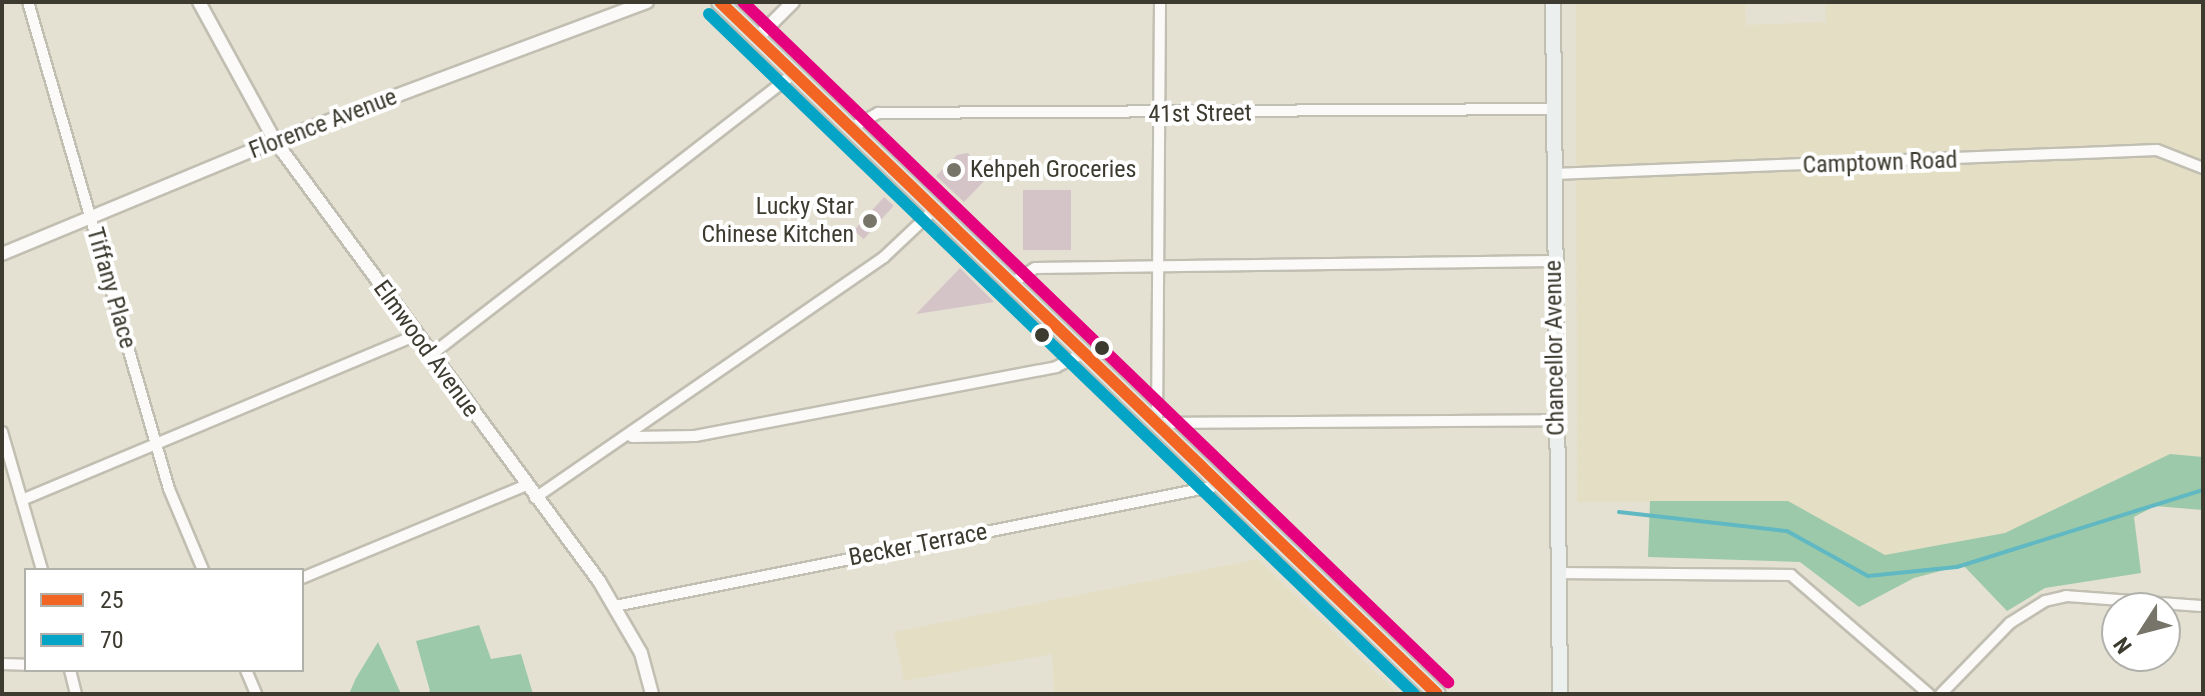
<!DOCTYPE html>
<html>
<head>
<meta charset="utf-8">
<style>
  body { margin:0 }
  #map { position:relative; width:2205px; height:696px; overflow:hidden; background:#e4e1d2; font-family:"Roboto Condensed",sans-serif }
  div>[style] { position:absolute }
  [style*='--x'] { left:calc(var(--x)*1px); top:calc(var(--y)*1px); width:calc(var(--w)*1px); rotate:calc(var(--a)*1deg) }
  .built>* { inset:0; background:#e3dec4 }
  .forest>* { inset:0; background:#9cc9a9 }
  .stream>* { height:4px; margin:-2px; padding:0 2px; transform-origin:2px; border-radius:2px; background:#60b8c3 }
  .building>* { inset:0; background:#d4c4c8; transform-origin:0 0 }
  .roads { filter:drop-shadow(2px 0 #c1beb2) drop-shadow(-2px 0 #c1beb2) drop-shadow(0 2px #c1beb2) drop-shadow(0 -2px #c1beb2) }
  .minor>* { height:10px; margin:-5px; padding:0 5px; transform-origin:5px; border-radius:5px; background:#fbfaf8 }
  .tertiary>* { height:12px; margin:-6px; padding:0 6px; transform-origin:6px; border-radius:6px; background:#fbfaf8 }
  .secondary>* { height:14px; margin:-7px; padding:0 7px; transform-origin:7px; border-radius:7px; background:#ebf0ee }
  .primary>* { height:16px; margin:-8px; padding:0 8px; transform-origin:8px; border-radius:8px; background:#dbe7e4 }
  .bus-1>* { height:12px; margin:-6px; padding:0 6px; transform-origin:6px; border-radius:6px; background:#f26522 }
  .bus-2>* { height:12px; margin:-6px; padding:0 6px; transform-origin:6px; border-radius:6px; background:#03a4c6 }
  .bus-3>* { height:12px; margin:-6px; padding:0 6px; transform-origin:6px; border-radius:6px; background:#e5007d }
  .dots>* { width:22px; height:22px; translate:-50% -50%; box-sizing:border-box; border:4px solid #fff; border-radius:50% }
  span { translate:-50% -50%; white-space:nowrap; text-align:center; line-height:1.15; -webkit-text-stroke:8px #fff; paint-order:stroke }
  .street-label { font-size:24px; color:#3d3b30 }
  .poi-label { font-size:24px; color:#3d3b30 }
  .left { translate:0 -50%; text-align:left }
  .right { translate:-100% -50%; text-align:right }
  .frame { position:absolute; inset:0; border:4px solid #3d3b30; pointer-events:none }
  .legend { position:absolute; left:24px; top:568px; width:280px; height:104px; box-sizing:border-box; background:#fff; border:2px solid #b1b1ac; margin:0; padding:10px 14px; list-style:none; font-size:24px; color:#3d3b30 }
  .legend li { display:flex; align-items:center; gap:16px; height:40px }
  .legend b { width:40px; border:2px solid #b1b1ac }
  .north { position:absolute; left:2101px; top:592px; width:80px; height:80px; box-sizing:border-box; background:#fff; border:2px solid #b1b1ac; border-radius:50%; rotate:234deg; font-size:22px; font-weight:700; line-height:32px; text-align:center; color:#3d3b30 }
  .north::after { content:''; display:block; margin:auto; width:28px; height:36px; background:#777569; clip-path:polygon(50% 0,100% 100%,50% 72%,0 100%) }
</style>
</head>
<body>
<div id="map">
  <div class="built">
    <i style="clip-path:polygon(1576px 2px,1745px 2px,1746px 25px,1826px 22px,1825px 2px,2203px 2px,2203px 457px,2170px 454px,2005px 533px,1885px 555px,1788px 501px,1577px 502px)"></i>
    <i style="clip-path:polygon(1258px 559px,1398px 694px,1054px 694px,1052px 654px,904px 681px,894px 632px)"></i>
  </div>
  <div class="forest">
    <i style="clip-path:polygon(2170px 454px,2203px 457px,2203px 510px,2155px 506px,2134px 517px,2141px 573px,2045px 588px,2007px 611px,1963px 565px,1914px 578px,1859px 607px,1800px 562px,1648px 557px,1650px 501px,1788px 501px,1885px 555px,2005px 533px)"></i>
    <i style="clip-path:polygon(479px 625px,491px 659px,521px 654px,533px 694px,425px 694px,430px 691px,416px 641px)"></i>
    <i style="clip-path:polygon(378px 642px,401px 694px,349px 694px,356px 678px)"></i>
  </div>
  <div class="stream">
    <i style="--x:1619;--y:512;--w:169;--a:6.5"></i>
    <i style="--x:1787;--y:531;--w:93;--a:29.1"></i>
    <i style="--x:1868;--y:576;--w:89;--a:-5.8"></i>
    <i style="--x:1957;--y:567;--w:258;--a:-17.4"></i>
  </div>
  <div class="building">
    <i style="clip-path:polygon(968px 153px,987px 178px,964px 202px,936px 176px,957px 155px)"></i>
    <i style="left:1023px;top:190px;width:48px;height:60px"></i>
    <i style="left:884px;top:197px;width:13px;height:45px;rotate:42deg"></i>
    <i style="clip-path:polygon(960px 268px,994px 302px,916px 314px)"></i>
  </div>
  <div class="roads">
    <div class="minor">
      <i style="--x:28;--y:2;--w:507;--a:73.85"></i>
      <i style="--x:169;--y:489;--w:88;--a:67.2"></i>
      <i style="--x:1160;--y:2;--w:421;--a:90.4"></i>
      <i style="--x:1157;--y:423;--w:398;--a:-0.4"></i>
      <i style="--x:851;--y:128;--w:31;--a:-29"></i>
      <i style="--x:878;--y:113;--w:676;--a:-0.34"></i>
      <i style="--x:1554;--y:174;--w:603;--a:-2.28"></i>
      <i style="--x:2157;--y:150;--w:49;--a:21.4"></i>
      <i style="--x:1012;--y:283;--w:27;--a:-33"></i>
      <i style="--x:1035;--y:268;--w:519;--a:-0.77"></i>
      <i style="--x:431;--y:355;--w:460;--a:-37.8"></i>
      <i style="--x:2;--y:432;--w:144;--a:73.8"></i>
      <i style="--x:632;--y:437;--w:63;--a:-0.9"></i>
      <i style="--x:695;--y:436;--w:368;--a:-10.8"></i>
      <i style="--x:1056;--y:367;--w:31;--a:-27"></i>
      <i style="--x:535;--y:498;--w:424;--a:-34.6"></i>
      <i style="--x:884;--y:257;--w:70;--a:-43.3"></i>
      <i style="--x:22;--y:500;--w:427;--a:-22.7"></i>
      <i style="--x:1559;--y:573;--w:232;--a:0.5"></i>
      <i style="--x:1791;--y:575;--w:182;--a:40.8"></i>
      <i style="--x:302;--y:578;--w:243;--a:-22.5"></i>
      <i style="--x:615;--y:606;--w:618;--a:-11.29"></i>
      <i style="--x:2;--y:664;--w:24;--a:2"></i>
      <i style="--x:70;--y:670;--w:25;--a:76"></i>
      <i style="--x:246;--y:670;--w:26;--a:67"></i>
      <i style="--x:1941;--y:694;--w:99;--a:-45.8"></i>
      <i style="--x:2010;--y:623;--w:41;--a:-32.2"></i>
      <i style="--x:2045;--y:601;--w:22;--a:-13"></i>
      <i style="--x:2066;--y:596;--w:137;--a:4.2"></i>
    </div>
    <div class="tertiary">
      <i style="--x:199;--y:2;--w:158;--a:61.3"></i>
      <i style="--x:275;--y:141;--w:546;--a:53.63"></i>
      <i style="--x:599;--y:581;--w:83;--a:59.7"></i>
      <i style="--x:641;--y:653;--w:42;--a:75"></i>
      <i style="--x:757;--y:38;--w:51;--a:-45"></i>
      <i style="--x:2;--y:254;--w:295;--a:-22.5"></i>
      <i style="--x:275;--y:141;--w:397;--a:-20.5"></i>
    </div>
    <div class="secondary">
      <i style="--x:1553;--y:2;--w:692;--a:89.42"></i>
    </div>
    <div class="primary">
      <i style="--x:720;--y:2;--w:996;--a:43.98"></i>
    </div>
  </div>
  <div class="bus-1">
    <i style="--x:720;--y:2;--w:996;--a:43.98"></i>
  </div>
  <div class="bus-2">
    <i style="--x:709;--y:14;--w:980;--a:43.97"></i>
  </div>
  <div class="bus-3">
    <i style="--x:743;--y:2;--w:980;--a:43.97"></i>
  </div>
  <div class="dots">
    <i style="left:954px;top:170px;background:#777569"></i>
    <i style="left:870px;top:221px;background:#777569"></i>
    <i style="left:1042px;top:335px;background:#3d3b30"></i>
    <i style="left:1102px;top:348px;background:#3d3b30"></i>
  </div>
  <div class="street-label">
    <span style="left:1200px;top:114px;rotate:-1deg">41st Street</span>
    <span style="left:323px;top:124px;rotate:-21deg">Florence Avenue</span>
    <span style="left:1880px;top:163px;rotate:-2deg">Camptown Road</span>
    <span style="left:111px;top:288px;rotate:74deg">Tiffany Place</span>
    <span style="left:1555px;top:348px;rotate:-91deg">Chancellor Avenue</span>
    <span style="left:426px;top:349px;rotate:54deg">Elmwood Avenue</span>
    <span style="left:918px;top:545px;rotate:-11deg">Becker Terrace</span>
  </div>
  <div class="poi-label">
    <span class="left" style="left:970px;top:170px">Kehpeh Groceries</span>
    <span class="right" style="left:854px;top:221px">Lucky Star<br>Chinese Kitchen</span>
  </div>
  <div class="frame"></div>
  <ul class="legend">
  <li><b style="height:10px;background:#f26522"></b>25</li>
  <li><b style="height:10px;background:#03a4c6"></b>70</li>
  </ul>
  <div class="north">N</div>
</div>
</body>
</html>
